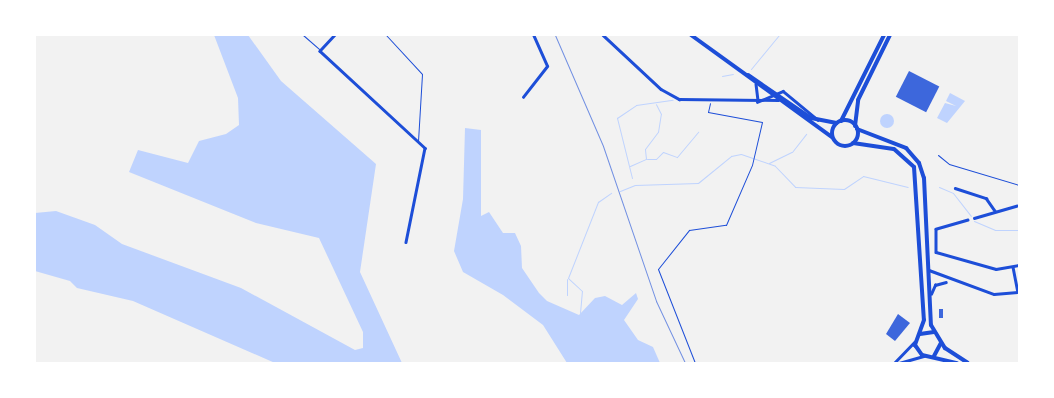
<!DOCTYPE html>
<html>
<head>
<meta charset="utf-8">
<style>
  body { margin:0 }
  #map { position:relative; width:1054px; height:398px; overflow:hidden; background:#f2f2f2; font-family:Montserrat,sans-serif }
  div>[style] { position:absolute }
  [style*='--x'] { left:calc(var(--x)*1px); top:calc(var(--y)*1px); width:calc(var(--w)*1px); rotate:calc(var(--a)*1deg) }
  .water>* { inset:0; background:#bfd3fe }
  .round { border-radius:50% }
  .stream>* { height:1px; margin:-0.5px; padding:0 0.5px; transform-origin:0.5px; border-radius:0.5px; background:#bfd3fe }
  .building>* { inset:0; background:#3d67dc; transform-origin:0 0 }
  .path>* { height:1px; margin:-0.5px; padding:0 0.5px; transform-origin:0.5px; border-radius:0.5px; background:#1d4ed8 }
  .service>* { height:1px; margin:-0.5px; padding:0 0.5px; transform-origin:0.5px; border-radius:0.5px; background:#1d4ed8 }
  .minor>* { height:2.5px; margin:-1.25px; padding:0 1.25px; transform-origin:1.25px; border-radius:1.25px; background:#1d4ed8 }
  .secondary>* { height:4px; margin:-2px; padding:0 2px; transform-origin:2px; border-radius:2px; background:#1d4ed8 }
  .secondary>.ring { margin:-2px; padding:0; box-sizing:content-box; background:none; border:4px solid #1d4ed8; border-radius:50% }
  .rail>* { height:1px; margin:-0.5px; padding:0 0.5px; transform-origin:0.5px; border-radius:0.5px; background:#7290e2 }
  span { translate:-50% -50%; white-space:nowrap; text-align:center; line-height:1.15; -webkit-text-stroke:4px #fff; paint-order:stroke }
  .frame { position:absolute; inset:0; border:36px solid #fff; pointer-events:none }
</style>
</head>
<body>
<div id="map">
  <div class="water">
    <i style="clip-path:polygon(214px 35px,248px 35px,281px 81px,376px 164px,360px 272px,402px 363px,275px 363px,133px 301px,77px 288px,70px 281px,35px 271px,35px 213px,56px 211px,95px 225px,122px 244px,241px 288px,355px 350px,363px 348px,363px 332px,319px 238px,256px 223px,129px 172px,138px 150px,188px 163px,199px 141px,226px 134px,239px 125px,238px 98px)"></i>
    <i style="clip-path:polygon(950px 93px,965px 101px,947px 123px,937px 118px,945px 103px,956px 106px,946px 101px)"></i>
    <i class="round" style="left:880px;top:114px;width:14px;height:14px"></i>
    <i style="clip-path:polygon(465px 128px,481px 130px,481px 216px,489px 212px,503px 233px,515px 233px,521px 246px,522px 268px,539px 293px,547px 301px,579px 315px,595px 298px,605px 296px,622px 305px,636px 293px,638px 299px,624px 320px,638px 340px,653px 347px,660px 363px,567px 363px,543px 325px,503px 295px,463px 272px,454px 251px,463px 199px)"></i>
  </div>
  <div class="stream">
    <i style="--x:751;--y:69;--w:44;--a:-50.5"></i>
    <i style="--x:722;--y:76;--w:11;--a:-10"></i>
    <i style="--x:647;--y:159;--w:9;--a:0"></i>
    <i style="--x:656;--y:159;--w:10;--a:-45"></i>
    <i style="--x:663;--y:152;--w:15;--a:20"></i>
    <i style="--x:677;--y:157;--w:33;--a:-50"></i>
    <i style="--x:769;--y:163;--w:25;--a:-26"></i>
    <i style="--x:792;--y:152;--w:23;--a:-52"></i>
    <i style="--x:630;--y:166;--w:17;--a:-24"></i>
    <i style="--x:646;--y:159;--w:10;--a:-96"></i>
    <i style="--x:645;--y:149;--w:21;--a:-53"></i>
    <i style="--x:658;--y:132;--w:18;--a:-81"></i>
    <i style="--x:661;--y:114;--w:11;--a:-117"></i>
    <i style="--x:632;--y:178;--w:62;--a:-104"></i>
    <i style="--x:617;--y:118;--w:23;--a:-34"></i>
    <i style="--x:636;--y:105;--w:37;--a:-8"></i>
    <i style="--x:939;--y:187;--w:15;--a:23"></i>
    <i style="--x:953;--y:193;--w:29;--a:52"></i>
    <i style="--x:620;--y:191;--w:16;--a:-22"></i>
    <i style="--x:635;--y:185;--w:63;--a:-1.8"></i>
    <i style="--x:698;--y:183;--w:43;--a:-39.3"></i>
    <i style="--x:731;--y:156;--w:10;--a:-11"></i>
    <i style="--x:741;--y:154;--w:36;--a:19"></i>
    <i style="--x:775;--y:166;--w:29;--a:46"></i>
    <i style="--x:795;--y:187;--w:49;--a:2.3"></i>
    <i style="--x:844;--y:189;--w:23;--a:-34"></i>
    <i style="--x:863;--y:176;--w:46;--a:13.7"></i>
    <i style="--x:974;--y:221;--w:23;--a:23"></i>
    <i style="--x:995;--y:230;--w:24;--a:0"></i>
    <i style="--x:567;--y:295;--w:16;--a:-90"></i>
    <i style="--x:580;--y:313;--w:22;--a:-85"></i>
    <i style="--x:582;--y:291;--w:19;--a:-137"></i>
    <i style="--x:568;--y:278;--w:82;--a:-68.5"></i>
    <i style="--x:598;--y:202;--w:16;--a:-35"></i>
  </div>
  <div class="building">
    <i style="left:909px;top:71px;width:34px;height:29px;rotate:27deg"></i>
    <i style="left:939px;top:309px;width:4px;height:9px"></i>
    <i style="clip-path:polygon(898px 314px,910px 323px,895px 341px,886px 334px)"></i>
  </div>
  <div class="path">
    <i style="--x:938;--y:155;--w:14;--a:39"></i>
    <i style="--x:949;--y:164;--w:73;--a:16.7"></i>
    <i style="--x:695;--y:363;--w:101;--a:-111.5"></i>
    <i style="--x:658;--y:269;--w:50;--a:-51.5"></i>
    <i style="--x:689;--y:230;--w:37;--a:-8"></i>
    <i style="--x:726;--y:225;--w:65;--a:-66.6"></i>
    <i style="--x:752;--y:165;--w:44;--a:-76.9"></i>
    <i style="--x:762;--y:122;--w:55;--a:-169.5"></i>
    <i style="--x:708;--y:112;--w:9;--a:-77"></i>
  </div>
  <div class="service">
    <i style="--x:303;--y:35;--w:23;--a:41"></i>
    <i style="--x:386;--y:35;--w:53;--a:47.3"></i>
    <i style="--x:422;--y:74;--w:67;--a:93.4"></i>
  </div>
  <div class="minor">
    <i style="--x:335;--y:35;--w:22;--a:133"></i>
    <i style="--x:320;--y:51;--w:143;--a:42.7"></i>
    <i style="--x:425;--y:148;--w:96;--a:101.4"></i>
    <i style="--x:603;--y:35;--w:79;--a:43"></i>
    <i style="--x:661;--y:89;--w:21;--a:29"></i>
    <i style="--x:679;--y:99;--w:99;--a:0.6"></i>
    <i style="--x:756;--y:84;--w:17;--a:83"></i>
    <i style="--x:523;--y:97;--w:39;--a:-52"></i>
    <i style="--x:547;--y:66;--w:34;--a:-114"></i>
    <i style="--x:757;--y:102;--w:28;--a:-23"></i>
    <i style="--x:783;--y:91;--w:45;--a:39.6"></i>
    <i style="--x:955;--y:188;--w:33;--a:18"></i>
    <i style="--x:986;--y:198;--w:16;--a:55"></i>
    <i style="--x:974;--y:218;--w:47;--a:-16.1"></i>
    <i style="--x:968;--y:220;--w:33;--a:164"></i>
    <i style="--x:936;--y:229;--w:23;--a:90"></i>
    <i style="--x:936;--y:252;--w:62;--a:15.8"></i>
    <i style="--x:996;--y:269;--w:23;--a:-10"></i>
    <i style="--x:1013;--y:267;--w:25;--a:79"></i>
    <i style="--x:929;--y:270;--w:69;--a:20.3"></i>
    <i style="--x:994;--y:294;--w:25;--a:-5"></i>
    <i style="--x:931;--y:294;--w:10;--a:-66"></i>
    <i style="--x:935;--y:285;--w:11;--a:-15"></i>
    <i style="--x:894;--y:363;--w:29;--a:-46"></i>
    <i style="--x:899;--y:363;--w:26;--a:-16"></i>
  </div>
  <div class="secondary">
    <i style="--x:691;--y:35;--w:174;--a:35.9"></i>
    <i style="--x:748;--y:75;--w:76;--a:34.3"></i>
    <i style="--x:811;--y:118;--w:26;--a:11"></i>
    <i class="ring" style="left:832px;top:120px;width:22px;height:22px"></i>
    <i style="--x:841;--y:121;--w:96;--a:-63.4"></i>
    <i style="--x:855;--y:126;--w:26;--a:-83"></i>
    <i style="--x:858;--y:100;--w:72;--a:-63.8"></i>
    <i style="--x:857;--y:129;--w:53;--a:21.2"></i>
    <i style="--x:906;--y:148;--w:20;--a:49"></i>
    <i style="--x:919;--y:163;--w:16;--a:72"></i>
    <i style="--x:924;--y:178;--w:147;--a:87.3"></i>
    <i style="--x:931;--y:325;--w:27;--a:59"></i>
    <i style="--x:945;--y:348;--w:27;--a:33"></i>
    <i style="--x:853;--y:143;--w:41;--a:8.3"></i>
    <i style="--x:894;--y:149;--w:27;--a:42"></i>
    <i style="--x:914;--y:167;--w:153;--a:86.3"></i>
    <i style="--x:924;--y:320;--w:27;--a:110"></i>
    <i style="--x:915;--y:345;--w:12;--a:55"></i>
    <i style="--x:922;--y:355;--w:36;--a:13"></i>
    <i style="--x:920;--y:334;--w:14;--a:-8"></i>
    <i style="--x:934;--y:356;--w:15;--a:-62"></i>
  </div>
  <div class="rail">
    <i style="--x:555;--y:35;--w:121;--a:66.6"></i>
    <i style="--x:603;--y:146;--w:164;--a:71.1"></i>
    <i style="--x:656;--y:301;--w:68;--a:64.9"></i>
  </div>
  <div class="frame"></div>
</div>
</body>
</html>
